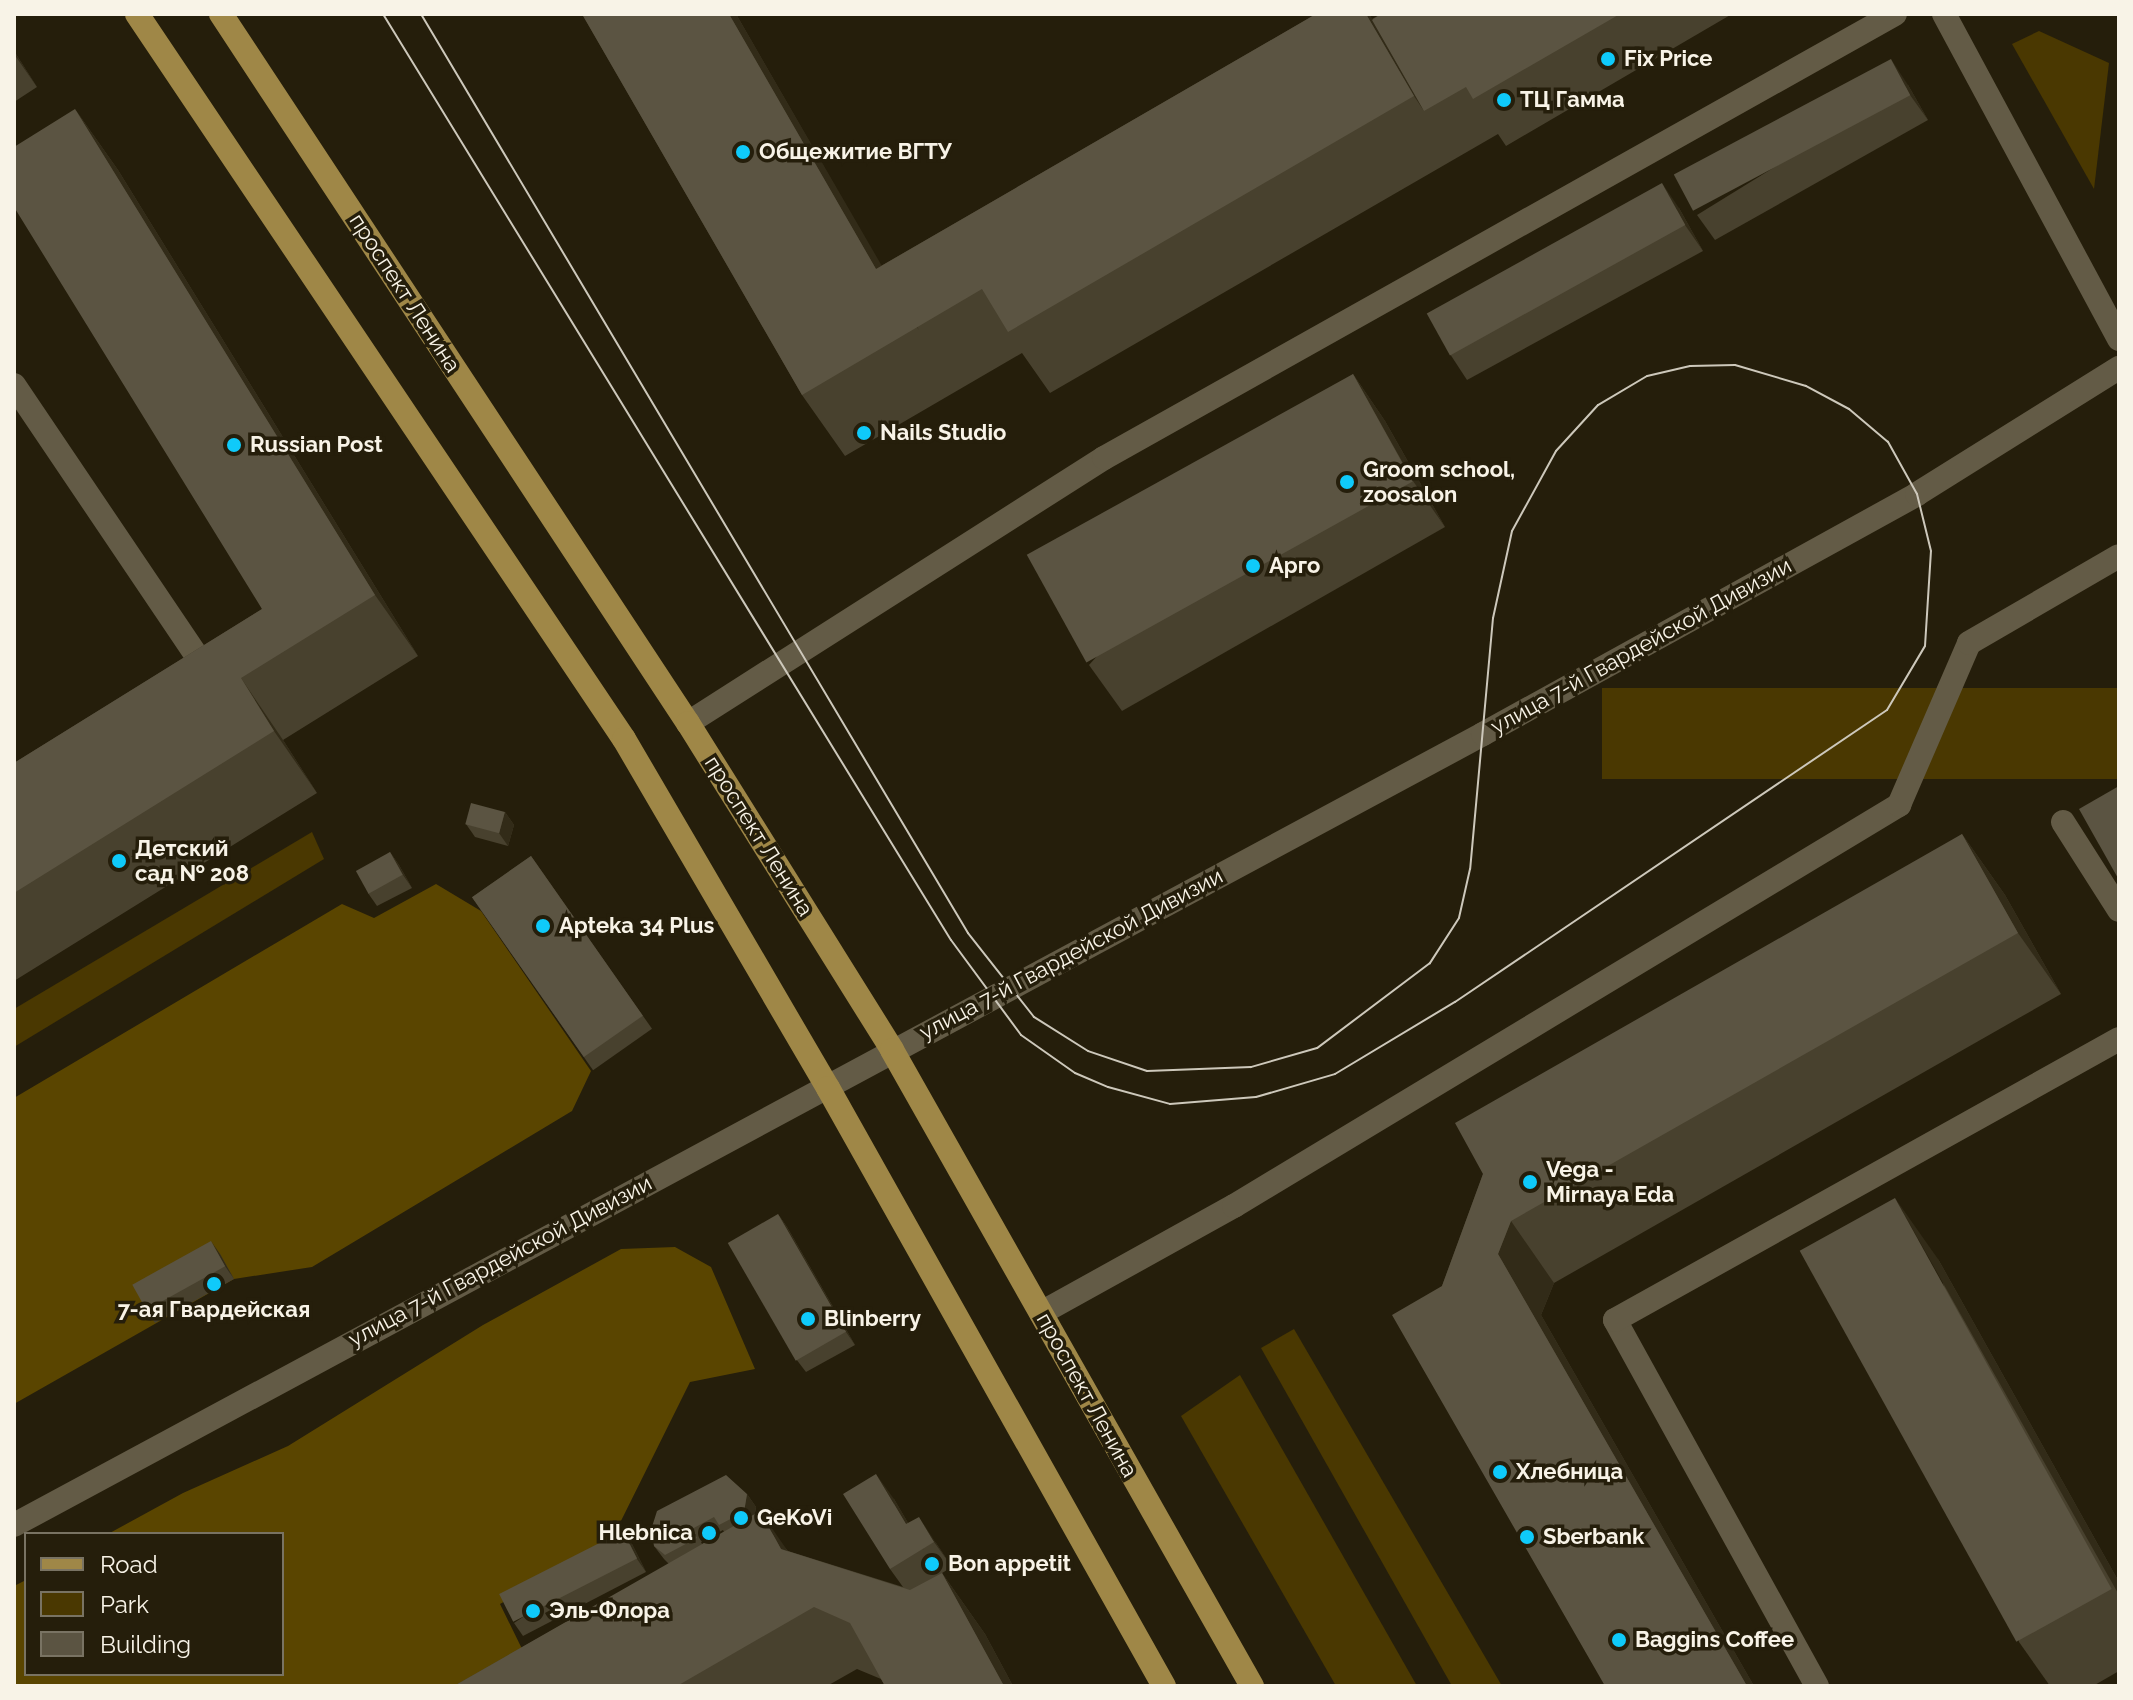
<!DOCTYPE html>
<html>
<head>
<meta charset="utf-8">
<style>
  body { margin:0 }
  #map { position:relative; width:2133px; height:1700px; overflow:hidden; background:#251e0b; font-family:Raleway,sans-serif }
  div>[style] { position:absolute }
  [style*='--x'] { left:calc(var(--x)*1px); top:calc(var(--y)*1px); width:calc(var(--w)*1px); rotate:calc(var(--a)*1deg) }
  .green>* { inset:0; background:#4a3801; transform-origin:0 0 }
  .forest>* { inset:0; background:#5a4500 }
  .lane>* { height:24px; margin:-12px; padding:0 12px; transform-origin:12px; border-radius:12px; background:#635b46 }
  .street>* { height:24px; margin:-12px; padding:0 12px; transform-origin:12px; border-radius:12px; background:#635b46 }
  .secondary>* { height:24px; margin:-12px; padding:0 12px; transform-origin:12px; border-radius:12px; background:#635b46 }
  .primary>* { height:24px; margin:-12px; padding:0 12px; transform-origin:12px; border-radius:12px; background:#9f8747 }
  .tram>* { height:2px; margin:-1px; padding:0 1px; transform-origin:1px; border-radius:1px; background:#cdc8bb }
  .wall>* { inset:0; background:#48412e; transform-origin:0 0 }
  .shaded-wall>* { inset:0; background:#322b18 }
  .building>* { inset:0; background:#5b5442; transform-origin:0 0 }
  .dots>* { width:22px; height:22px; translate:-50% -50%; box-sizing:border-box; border:4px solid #251e0b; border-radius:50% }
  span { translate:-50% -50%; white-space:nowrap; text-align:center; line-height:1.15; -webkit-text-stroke:7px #251e0b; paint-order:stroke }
  .poi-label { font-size:22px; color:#f8f3e7; font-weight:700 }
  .left { translate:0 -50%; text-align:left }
  .right { translate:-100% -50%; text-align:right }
  .street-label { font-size:22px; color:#f8f3e7 }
  .frame { position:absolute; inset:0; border:16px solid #f8f3e7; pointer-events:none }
  .legend { position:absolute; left:24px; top:1532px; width:260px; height:144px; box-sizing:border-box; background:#251e0b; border:2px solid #797363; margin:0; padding:10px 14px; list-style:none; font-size:24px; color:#f8f3e7 }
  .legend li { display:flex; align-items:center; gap:16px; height:40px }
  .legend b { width:40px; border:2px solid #797363 }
</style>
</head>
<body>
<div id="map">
  <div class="green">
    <i style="clip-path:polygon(2039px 31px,2109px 63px,2094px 189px,2012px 44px)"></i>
    <i style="left:2119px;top:688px;width:91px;height:517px;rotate:90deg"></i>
    <i style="clip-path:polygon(312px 832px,324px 859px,14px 1047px,14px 1009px)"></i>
    <i style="clip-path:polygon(1294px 1329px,1502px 1686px,1452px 1686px,1261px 1348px)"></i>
    <i style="clip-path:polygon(1240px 1375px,1417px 1686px,1336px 1686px,1181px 1416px)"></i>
  </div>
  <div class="forest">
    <i style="clip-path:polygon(436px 884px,481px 911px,591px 1071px,572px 1111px,312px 1267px,234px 1279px,14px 1404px,14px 1098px,342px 904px,374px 918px)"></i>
    <i style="clip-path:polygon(675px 1247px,711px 1267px,755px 1369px,690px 1382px,612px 1539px,500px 1604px,526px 1657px,471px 1686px,14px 1686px,14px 1586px,26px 1580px,26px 1674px,282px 1674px,282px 1534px,108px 1534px,183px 1493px,288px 1446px,483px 1325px,621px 1249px)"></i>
  </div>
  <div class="lane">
    <i style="--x:14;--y:385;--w:345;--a:56"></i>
    <i style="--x:207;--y:671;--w:9;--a:148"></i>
    <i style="--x:2063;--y:822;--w:104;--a:57.5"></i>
    <i style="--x:1817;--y:1686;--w:418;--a:-118.9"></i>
    <i style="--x:1615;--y:1320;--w:577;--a:-29.14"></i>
  </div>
  <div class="street">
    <i style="--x:1944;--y:14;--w:369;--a:61.7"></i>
    <i style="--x:688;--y:723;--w:493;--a:-32.5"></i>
    <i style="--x:1104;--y:458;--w:907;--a:-29.31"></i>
    <i style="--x:1041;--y:1313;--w:221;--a:-29"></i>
    <i style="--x:1234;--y:1206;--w:777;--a:-31.09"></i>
    <i style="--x:1899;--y:805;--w:176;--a:-66.6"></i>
    <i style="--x:1969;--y:643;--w:173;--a:-30.1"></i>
  </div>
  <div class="secondary">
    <i style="--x:14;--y:1525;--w:1668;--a:-28.3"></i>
    <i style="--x:1483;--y:734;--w:496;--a:-28.9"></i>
    <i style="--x:1917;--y:494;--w:238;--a:-32"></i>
  </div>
  <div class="primary">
    <i style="--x:137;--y:14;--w:873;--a:56.11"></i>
    <i style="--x:624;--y:739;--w:404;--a:59.7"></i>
    <i style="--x:828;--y:1088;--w:686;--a:60.67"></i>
    <i style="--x:221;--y:14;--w:849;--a:56.63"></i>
    <i style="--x:688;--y:723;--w:385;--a:58"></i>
    <i style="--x:892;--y:1050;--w:731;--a:60.49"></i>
  </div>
  <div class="tram">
    <i style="--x:383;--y:14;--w:1086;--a:58.48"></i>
    <i style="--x:951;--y:940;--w:118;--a:53.6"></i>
    <i style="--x:1021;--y:1035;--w:66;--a:35.1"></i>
    <i style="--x:1075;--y:1073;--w:36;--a:23"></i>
    <i style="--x:1108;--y:1087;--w:64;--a:15.3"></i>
    <i style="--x:1170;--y:1104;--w:86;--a:-4.7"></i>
    <i style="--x:1256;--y:1097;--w:82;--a:-16.2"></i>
    <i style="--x:1335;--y:1074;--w:140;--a:-31"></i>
    <i style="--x:1455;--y:1002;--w:521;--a:-34.06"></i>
    <i style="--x:1887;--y:710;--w:74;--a:-59.3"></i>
    <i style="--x:1925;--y:646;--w:95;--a:-86.4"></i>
    <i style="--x:1931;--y:551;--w:59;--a:-103.8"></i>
    <i style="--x:1917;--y:494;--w:60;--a:-119.1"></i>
    <i style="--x:1888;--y:442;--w:51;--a:-139.8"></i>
    <i style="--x:1849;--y:409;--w:49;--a:-151.9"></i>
    <i style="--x:1806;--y:386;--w:74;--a:-163.5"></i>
    <i style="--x:1735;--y:365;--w:45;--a:178.7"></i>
    <i style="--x:1690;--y:366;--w:44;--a:166.9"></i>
    <i style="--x:1647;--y:376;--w:57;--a:149.4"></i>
    <i style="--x:1598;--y:405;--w:62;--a:132.4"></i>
    <i style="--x:1556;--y:451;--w:91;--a:118.8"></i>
    <i style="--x:1512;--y:531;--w:89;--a:102.3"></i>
    <i style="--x:1493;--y:618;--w:252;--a:95.2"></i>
    <i style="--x:1470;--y:869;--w:50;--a:102.7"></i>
    <i style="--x:1459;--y:918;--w:54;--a:122.8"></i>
    <i style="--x:1430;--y:963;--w:141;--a:143"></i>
    <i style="--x:1317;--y:1048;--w:69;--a:163.9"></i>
    <i style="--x:1251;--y:1067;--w:104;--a:177.8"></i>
    <i style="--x:1147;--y:1071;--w:62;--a:-161.3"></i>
    <i style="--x:1088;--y:1051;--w:64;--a:-147.8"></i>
    <i style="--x:1034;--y:1017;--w:107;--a:-128.2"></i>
    <i style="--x:968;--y:933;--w:1069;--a:-120.76"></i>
  </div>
  <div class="wall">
    <i style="clip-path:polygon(582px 14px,736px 14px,881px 266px,1316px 14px,1369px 14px,1372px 19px,1381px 14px,1732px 14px,1506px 146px,1498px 134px,1050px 393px,1022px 353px,845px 456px,802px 395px)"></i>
    <i style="clip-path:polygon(14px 51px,37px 87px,14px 102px)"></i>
    <i style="clip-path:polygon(1908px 85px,1928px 120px,1715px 240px,1697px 215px)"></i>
    <i style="clip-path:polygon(75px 109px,118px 170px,418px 656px,283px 740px,317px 793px,14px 981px,14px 763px,262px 609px)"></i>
    <i style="clip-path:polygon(1679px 208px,1703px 251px,1467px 380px,1450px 354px)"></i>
    <i style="clip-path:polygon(1353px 374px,1385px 421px,1445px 527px,1122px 711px,1089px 665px)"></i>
    <i style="clip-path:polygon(505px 812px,514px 825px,508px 846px,475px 837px,466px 824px)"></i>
    <i style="clip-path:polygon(1962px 834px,2005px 895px,2061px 994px,1554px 1283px,1541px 1315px,1754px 1686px,1605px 1686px,1442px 1286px,1483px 1174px)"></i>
    <i style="clip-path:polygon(390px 852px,399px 865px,412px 888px,377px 906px,368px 893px)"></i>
    <i style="left:531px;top:856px;width:211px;height:72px;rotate:55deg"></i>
    <i style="clip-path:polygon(778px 1214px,787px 1227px,855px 1345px,806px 1372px,796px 1359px)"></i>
    <i style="clip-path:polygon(220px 1254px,234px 1279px,155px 1323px,146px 1310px)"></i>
    <i style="clip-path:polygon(1938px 1259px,2119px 1582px,2119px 1671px,2093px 1686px,2050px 1686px,2019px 1642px)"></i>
    <i style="clip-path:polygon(evenodd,747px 1494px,756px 1507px,755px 1514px,788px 1551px,903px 1587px,890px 1569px,894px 1499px,908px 1523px,936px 1543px,952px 1567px,942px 1573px,985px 1634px,1013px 1686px,885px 1686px,881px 1679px,857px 1669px,827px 1686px,454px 1686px,669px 1564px,664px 1559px,654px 1546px,747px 1494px,723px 1530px,724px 1532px,702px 1544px,701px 1542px,723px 1530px)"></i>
    <i style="clip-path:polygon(632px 1544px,646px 1572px,523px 1636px,514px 1623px)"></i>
  </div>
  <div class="shaded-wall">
    <i style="clip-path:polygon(729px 14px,736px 14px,919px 330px,876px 269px)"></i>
    <i style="clip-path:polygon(1366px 14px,1369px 14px,1396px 53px,1424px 111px,1414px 96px)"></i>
    <i style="clip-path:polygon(14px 51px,37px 87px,14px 54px)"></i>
    <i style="clip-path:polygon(1891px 59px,1908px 85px,1928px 120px,1910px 95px)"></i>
    <i style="clip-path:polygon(75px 109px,118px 170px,418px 656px,375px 595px)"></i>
    <i style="clip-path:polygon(1662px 183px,1679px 208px,1703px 251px,1685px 225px)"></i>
    <i style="clip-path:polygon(1353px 374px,1385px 421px,1445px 527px,1413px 481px)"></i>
    <i style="clip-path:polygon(241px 678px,283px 740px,317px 793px,274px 731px)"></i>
    <i style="clip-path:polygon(505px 812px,514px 825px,508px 846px,499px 833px)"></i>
    <i style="clip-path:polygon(1962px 834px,2005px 895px,2061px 994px,2018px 933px)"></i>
    <i style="clip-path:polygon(390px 852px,399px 865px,412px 888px,403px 875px)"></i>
    <i style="clip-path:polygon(1895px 1198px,1938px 1259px,2119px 1582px,2119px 1595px)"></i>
    <i style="clip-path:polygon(778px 1214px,787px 1227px,855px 1345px,846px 1332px)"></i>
    <i style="clip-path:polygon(1511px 1221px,1554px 1283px,1541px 1315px,1754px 1686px,1747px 1686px,1498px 1254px)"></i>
    <i style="clip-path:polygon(211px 1241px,220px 1254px,234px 1279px,225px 1266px)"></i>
    <i style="clip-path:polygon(876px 1474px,894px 1499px,924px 1550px,906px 1524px)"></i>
    <i style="clip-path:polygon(747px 1494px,756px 1507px,753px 1525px,744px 1512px)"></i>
    <i style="clip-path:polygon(760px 1511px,803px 1573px,781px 1549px)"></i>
    <i style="clip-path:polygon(919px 1517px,936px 1543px,952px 1567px,934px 1542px)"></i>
    <i style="clip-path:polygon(623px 1531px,632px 1544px,646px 1572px,637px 1559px)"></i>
    <i style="clip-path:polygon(942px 1573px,985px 1634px,1013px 1686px,1004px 1686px)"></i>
  </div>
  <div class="building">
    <i style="clip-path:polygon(582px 14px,729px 14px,876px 269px,1316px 14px,1366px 14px,1414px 96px,1008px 332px,982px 289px,802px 395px)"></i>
    <i style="clip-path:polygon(1381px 14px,1620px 14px,1473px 99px,1466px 87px,1424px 111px,1372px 20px)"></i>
    <i style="left:1891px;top:59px;width:41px;height:246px;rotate:62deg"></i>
    <i style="clip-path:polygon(75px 109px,375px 595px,241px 678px,274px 731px,14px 893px,14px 763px,262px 609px,14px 207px,14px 147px)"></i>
    <i style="left:1662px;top:183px;width:48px;height:269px;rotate:61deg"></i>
    <i style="left:1353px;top:374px;width:123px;height:373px;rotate:61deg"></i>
    <i style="clip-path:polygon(2119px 786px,2119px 880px,2079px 809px)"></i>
    <i style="left:471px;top:803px;width:35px;height:22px;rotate:15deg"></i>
    <i style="clip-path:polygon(1962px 834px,2018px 933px,1511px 1221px,1498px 1254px,1747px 1686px,1605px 1686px,1392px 1315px,1442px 1286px,1483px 1174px,1455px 1123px)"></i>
    <i style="left:390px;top:852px;width:26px;height:39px;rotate:61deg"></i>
    <i style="left:531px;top:856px;width:195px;height:72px;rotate:55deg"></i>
    <i style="left:1895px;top:1198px;width:447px;height:109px;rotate:61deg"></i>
    <i style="left:778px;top:1214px;width:136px;height:58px;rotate:60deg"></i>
    <i style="left:211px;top:1241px;width:29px;height:90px;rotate:61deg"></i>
    <i style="clip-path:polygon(876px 1474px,906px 1524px,919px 1517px,934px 1542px,890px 1569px,843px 1494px)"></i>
    <i style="clip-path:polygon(726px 1475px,747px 1494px,744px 1512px,719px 1525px,714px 1517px,692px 1529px,697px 1538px,665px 1555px,654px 1546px,651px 1530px,657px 1511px)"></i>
    <i style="clip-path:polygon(760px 1511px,781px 1549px,910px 1590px,942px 1573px,1004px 1686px,885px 1686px,850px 1623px,814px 1607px,677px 1686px,454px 1686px)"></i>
    <i style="left:623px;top:1531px;width:31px;height:139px;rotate:63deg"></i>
  </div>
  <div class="dots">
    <i style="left:1608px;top:59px;background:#0fcafa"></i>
    <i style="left:1504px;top:100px;background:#0fcafa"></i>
    <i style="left:743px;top:152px;background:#0fcafa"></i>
    <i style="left:864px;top:433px;background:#0fcafa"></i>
    <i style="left:234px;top:445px;background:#0fcafa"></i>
    <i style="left:1347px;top:482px;background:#0fcafa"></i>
    <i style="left:1253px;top:566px;background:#0fcafa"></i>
    <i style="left:119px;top:861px;background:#0fcafa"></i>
    <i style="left:543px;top:926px;background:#0fcafa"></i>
    <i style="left:1530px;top:1182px;background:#0fcafa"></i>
    <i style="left:214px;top:1284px;background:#0fcafa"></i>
    <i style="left:808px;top:1319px;background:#0fcafa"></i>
    <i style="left:1500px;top:1472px;background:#0fcafa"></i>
    <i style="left:741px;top:1518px;background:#0fcafa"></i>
    <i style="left:709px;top:1533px;background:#0fcafa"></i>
    <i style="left:1527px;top:1537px;background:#0fcafa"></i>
    <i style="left:932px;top:1564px;background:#0fcafa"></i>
    <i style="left:533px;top:1611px;background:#0fcafa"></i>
    <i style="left:1619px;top:1640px;background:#0fcafa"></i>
  </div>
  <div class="poi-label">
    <span class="left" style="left:1624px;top:59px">Fix Price</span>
    <span class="left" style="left:1520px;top:100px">ТЦ Гамма</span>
    <span class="left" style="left:759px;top:152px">Общежитие ВГТУ</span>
    <span class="left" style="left:880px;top:433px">Nails Studio</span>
    <span class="left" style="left:250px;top:445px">Russian Post</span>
    <span class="left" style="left:1363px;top:482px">Groom school,<br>zoosalon</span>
    <span class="left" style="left:1269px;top:566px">Арго</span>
    <span class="left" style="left:135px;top:861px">Детский<br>сад № 208</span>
    <span class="left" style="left:559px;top:926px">Apteka 34 Plus</span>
    <span class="left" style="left:1546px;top:1182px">Vega -<br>Mirnaya Eda</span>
    <span style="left:214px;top:1310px">7-ая Гвардейская</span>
    <span class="left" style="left:824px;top:1319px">Blinberry</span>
    <span class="left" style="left:1516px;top:1472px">Хлебница</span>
    <span class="left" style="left:757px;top:1518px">GeKoVi</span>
    <span class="right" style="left:693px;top:1533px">Hlebnica</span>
    <span class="left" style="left:1543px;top:1537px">Sberbank</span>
    <span class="left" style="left:948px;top:1564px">Bon appetit</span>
    <span class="left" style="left:549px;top:1611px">Эль-Флора</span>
    <span class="left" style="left:1635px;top:1640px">Baggins Coffee</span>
  </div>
  <div class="street-label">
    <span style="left:405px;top:293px;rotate:57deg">проспект Ленина</span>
    <span style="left:1641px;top:646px;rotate:-29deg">улица 7-й Гвардейской Дивизии</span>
    <span style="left:759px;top:836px;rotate:58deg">проспект Ленина</span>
    <span style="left:1071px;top:954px;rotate:-28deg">улица 7-й Гвардейской Дивизии</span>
    <span style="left:500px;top:1261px;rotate:-28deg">улица 7-й Гвардейской Дивизии</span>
    <span style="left:1087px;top:1395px;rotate:61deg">проспект Ленина</span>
  </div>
  <div class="frame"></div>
  <ul class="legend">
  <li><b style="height:10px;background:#9f8747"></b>Road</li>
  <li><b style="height:22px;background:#4a3801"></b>Park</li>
  <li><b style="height:22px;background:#5b5442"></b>Building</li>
  </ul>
</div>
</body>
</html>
